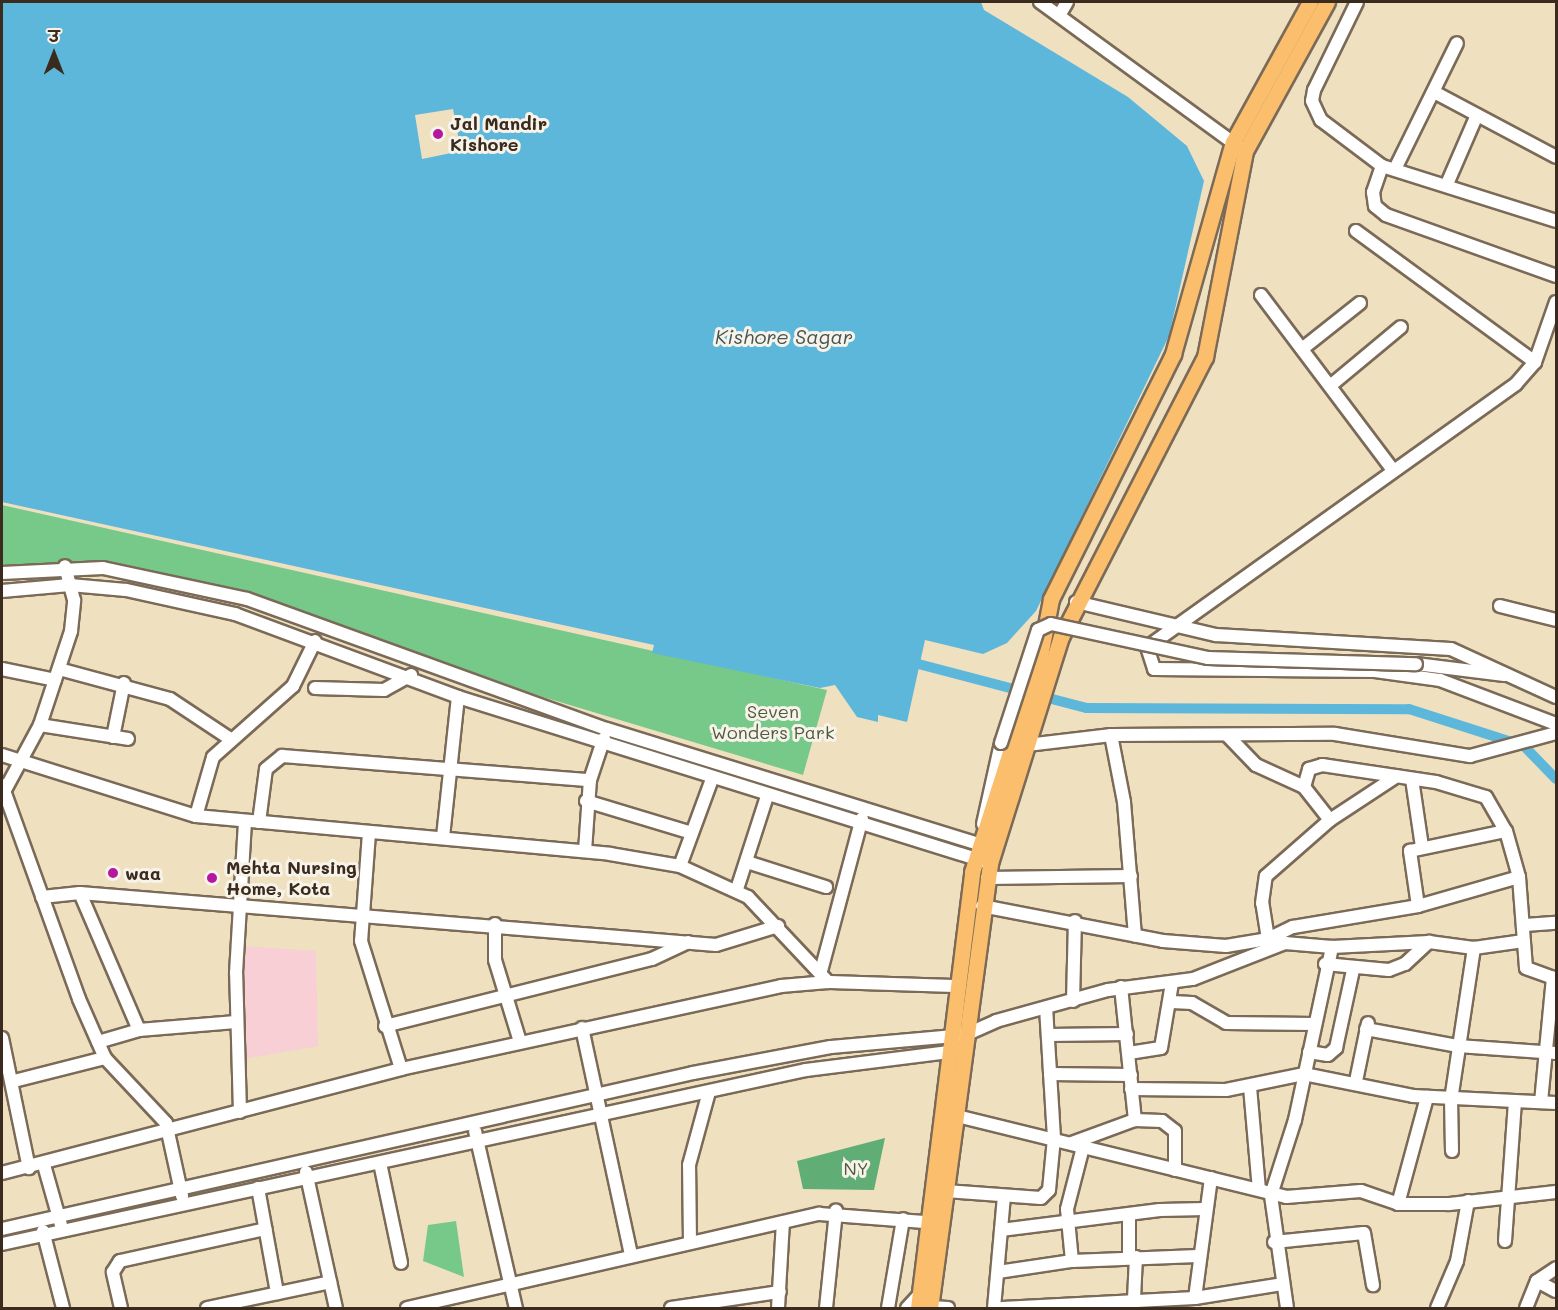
<!DOCTYPE html>
<html>
<head>
<meta charset="utf-8">
<style>
  body { margin:0 }
  #map { position:relative; width:1558px; height:1310px; overflow:hidden; background:#efe0c0; font-family:Mali,"Playpen Sans Deva",sans-serif }
  div>[style] { position:absolute }
  [style*='--x'] { left:calc(var(--x)*1px); top:calc(var(--y)*1px); width:calc(var(--w)*1px); rotate:calc(var(--a)*1deg) }
  .built>* { inset:0; background:#f7cfd4 }
  .green>* { inset:0; background:#77c98a }
  .forest>* { inset:0; background:#61ad76 }
  .water>* { inset:0; background:#5db7da }
  .canal>* { height:10px; margin:-5px; padding:0 5px; transform-origin:5px; border-radius:5px; background:#5db7da }
  .roads { filter:drop-shadow(2px 0 #7a6a57) drop-shadow(-2px 0 #7a6a57) drop-shadow(0 2px #7a6a57) drop-shadow(0 -2px #7a6a57) }
  .minor>* { height:12px; margin:-6px; padding:0 6px; transform-origin:6px; border-radius:6px; background:#fff }
  .major>* { height:15px; margin:-7.5px; padding:0 7.5px; transform-origin:7.5px; border-radius:7.5px; background:#fabe6d }
  .bridges { filter:drop-shadow(2px 0 #7a6a57) drop-shadow(-2px 0 #7a6a57) drop-shadow(0 2px #7a6a57) drop-shadow(0 -2px #7a6a57) }
  .minor-bridge>* { height:12px; margin:-6px; padding:0 6px; transform-origin:6px; border-radius:6px; background:#fff }
  .dots>* { width:16px; height:16px; translate:-50% -50%; box-sizing:border-box; border:3px solid #f7f3e8; border-radius:50% }
  span { translate:-50% -50%; white-space:nowrap; text-align:center; line-height:1.15; -webkit-text-stroke:6px #f7f3e8; paint-order:stroke }
  .poi-label { font-size:18px; color:#3b2a1e; font-weight:700 }
  .left { translate:0 -50%; text-align:left }
  .park-label { font-size:18px; color:#4d5a3e }
  .water-label { font-size:20px; color:#455456; font-style:italic }
  .frame { position:absolute; inset:0; border:3px solid #3b2a1e; pointer-events:none }
  .north { position:absolute; left:24px; top:24px; width:60px; height:60px; -webkit-text-stroke:4px #f7f3e8; paint-order:stroke; rotate:0deg; font-size:16px; font-weight:700; line-height:24px; text-align:center; color:#3b2a1e }
  .north::after { content:''; display:block; margin:auto; width:21px; height:27px; background:#3b2a1e; clip-path:polygon(50% 0,100% 100%,50% 72%,0 100%) }
</style>
</head>
<body>
<div id="map">
  <div class="built">
    <i style="clip-path:polygon(241px 946px,316px 951px,318px 1046px,239px 1060px)"></i>
  </div>
  <div class="green">
    <i style="clip-path:polygon(2px 505px,827px 690px,803px 775px,543px 697px,260px 597px,94px 562px,2px 567px)"></i>
    <i style="clip-path:polygon(456px 1221px,464px 1277px,423px 1261px,428px 1225px)"></i>
  </div>
  <div class="forest">
    <i style="clip-path:polygon(885px 1138px,874px 1190px,803px 1189px,797px 1161px)"></i>
  </div>
  <div class="water">
    <i style="clip-path:polygon(evenodd,2px 2px,981px 2px,984px 10px,1128px 97px,1187px 146px,1204px 181px,1169px 336px,1036px 611px,1007px 643px,983px 654px,925px 640px,907px 722px,878px 715px,878px 722px,857px 717px,835px 685px,820px 688px,652px 653px,654px 645px,2px 502px,2px 2px,453px 109px,461px 151px,422px 159px,415px 115px,453px 109px)"></i>
  </div>
  <div class="canal">
    <i style="--x:907;--y:661;--w:185;--a:14.7"></i>
    <i style="--x:1086;--y:708;--w:323;--a:0.2"></i>
    <i style="--x:1409;--y:709;--w:121;--a:17.8"></i>
    <i style="--x:1524;--y:746;--w:46;--a:45.9"></i>
  </div>
  <div class="roads">
    <div class="minor">
      <i style="--x:1040;--y:2;--w:248;--a:36.1"></i>
      <i style="--x:1357;--y:2;--w:98;--a:116"></i>
      <i style="--x:1314;--y:90;--w:11;--a:100"></i>
      <i style="--x:1312;--y:101;--w:21;--a:65"></i>
      <i style="--x:1321;--y:120;--w:76;--a:37"></i>
      <i style="--x:1382;--y:166;--w:182;--a:17.5"></i>
      <i style="--x:1060;--y:14;--w:14;--a:-60"></i>
      <i style="--x:1434;--y:92;--w:138;--a:28"></i>
      <i style="--x:1382;--y:166;--w:28;--a:109"></i>
      <i style="--x:1373;--y:192;--w:14;--a:82"></i>
      <i style="--x:1375;--y:206;--w:14;--a:39"></i>
      <i style="--x:1386;--y:215;--w:181;--a:19.7"></i>
      <i style="--x:1395;--y:169;--w:140;--a:-63.8"></i>
      <i style="--x:1447;--y:184;--w:75;--a:-66.5"></i>
      <i style="--x:1356;--y:231;--w:222;--a:36.2"></i>
      <i style="--x:1261;--y:295;--w:218;--a:53"></i>
      <i style="--x:1556;--y:302;--w:64;--a:109.3"></i>
      <i style="--x:1535;--y:362;--w:29;--a:131"></i>
      <i style="--x:1516;--y:384;--w:453;--a:144.5"></i>
      <i style="--x:1147;--y:647;--w:23;--a:72"></i>
      <i style="--x:1154;--y:669;--w:221;--a:0.5"></i>
      <i style="--x:1375;--y:671;--w:66;--a:7.9"></i>
      <i style="--x:1440;--y:680;--w:124;--a:20.8"></i>
      <i style="--x:1302;--y:349;--w:74;--a:-38.4"></i>
      <i style="--x:1330;--y:386;--w:92;--a:-39.7"></i>
      <i style="--x:2;--y:573;--w:101;--a:-2.8"></i>
      <i style="--x:103;--y:568;--w:147;--a:12.1"></i>
      <i style="--x:247;--y:599;--w:383;--a:19.9"></i>
      <i style="--x:607;--y:729;--w:399;--a:17.2"></i>
      <i style="--x:2;--y:591;--w:68;--a:-5"></i>
      <i style="--x:70;--y:585;--w:56;--a:5.1"></i>
      <i style="--x:126;--y:590;--w:112;--a:12.4"></i>
      <i style="--x:235;--y:614;--w:238;--a:20.4"></i>
      <i style="--x:458;--y:697;--w:550;--a:17.35"></i>
      <i style="--x:1076;--y:602;--w:144;--a:13.3"></i>
      <i style="--x:1216;--y:635;--w:235;--a:3.4"></i>
      <i style="--x:1451;--y:649;--w:115;--a:24.6"></i>
      <i style="--x:1500;--y:606;--w:58;--a:14"></i>
      <i style="--x:1416;--y:664;--w:89;--a:7.1"></i>
      <i style="--x:2;--y:669;--w:54;--a:11.7"></i>
      <i style="--x:59;--y:669;--w:115;--a:15.1"></i>
      <i style="--x:170;--y:699;--w:71;--a:33.5"></i>
      <i style="--x:315;--y:688;--w:69;--a:1.7"></i>
      <i style="--x:384;--y:690;--w:31;--a:-29"></i>
      <i style="--x:40;--y:725;--w:89;--a:9"></i>
      <i style="--x:1111;--y:735;--w:68;--a:79"></i>
      <i style="--x:1124;--y:802;--w:134;--a:85.3"></i>
      <i style="--x:1227;--y:735;--w:42;--a:46"></i>
      <i style="--x:1256;--y:765;--w:53;--a:24.6"></i>
      <i style="--x:1304;--y:787;--w:42;--a:51.8"></i>
      <i style="--x:113;--y:737;--w:55;--a:-78.5"></i>
      <i style="--x:1027;--y:745;--w:85;--a:-6.8"></i>
      <i style="--x:1111;--y:735;--w:224;--a:-0.3"></i>
      <i style="--x:1335;--y:734;--w:137;--a:9.3"></i>
      <i style="--x:1470;--y:756;--w:89;--a:-15"></i>
      <i style="--x:2;--y:755;--w:203;--a:17.5"></i>
      <i style="--x:196;--y:816;--w:416;--a:5.2"></i>
      <i style="--x:610;--y:854;--w:71;--a:9.7"></i>
      <i style="--x:680;--y:866;--w:75;--a:24.5"></i>
      <i style="--x:748;--y:897;--w:117;--a:46.7"></i>
      <i style="--x:1412;--y:779;--w:69;--a:81.6"></i>
      <i style="--x:2;--y:785;--w:227;--a:70.2"></i>
      <i style="--x:79;--y:999;--w:64;--a:66.2"></i>
      <i style="--x:105;--y:1058;--w:89;--a:46.8"></i>
      <i style="--x:166;--y:1123;--w:75;--a:77.6"></i>
      <i style="--x:1304;--y:787;--w:19;--a:-74"></i>
      <i style="--x:1309;--y:769;--w:14;--a:-17"></i>
      <i style="--x:1322;--y:765;--w:115;--a:8.5"></i>
      <i style="--x:1436;--y:782;--w:52;--a:16.7"></i>
      <i style="--x:1486;--y:797;--w:39;--a:60"></i>
      <i style="--x:1506;--y:831;--w:48;--a:74.2"></i>
      <i style="--x:1519;--y:877;--w:91;--a:85.6"></i>
      <i style="--x:1526;--y:968;--w:32;--a:20"></i>
      <i style="--x:5;--y:790;--w:74;--a:-61.7"></i>
      <i style="--x:40;--y:725;--w:99;--a:-71.7"></i>
      <i style="--x:71;--y:631;--w:31;--a:-84"></i>
      <i style="--x:74;--y:600;--w:35;--a:-105"></i>
      <i style="--x:586;--y:801;--w:108;--a:16.8"></i>
      <i style="--x:196;--y:816;--w:61;--a:-73.9"></i>
      <i style="--x:213;--y:757;--w:107;--a:-41.6"></i>
      <i style="--x:293;--y:686;--w:50;--a:-63.9"></i>
      <i style="--x:259;--y:822;--w:53;--a:-82.5"></i>
      <i style="--x:266;--y:769;--w:21;--a:-39"></i>
      <i style="--x:282;--y:756;--w:309;--a:4.5"></i>
      <i style="--x:983;--y:824;--w:83;--a:-77.5"></i>
      <i style="--x:369;--y:833;--w:108;--a:94.2"></i>
      <i style="--x:361;--y:941;--w:134;--a:72.6"></i>
      <i style="--x:443;--y:837;--w:141;--a:-83.9"></i>
      <i style="--x:585;--y:851;--w:71;--a:-86"></i>
      <i style="--x:590;--y:780;--w:44;--a:-71.6"></i>
      <i style="--x:747;--y:862;--w:83;--a:17.6"></i>
      <i style="--x:680;--y:866;--w:93;--a:-69.8"></i>
      <i style="--x:987;--y:878;--w:144;--a:-0.8"></i>
      <i style="--x:737;--y:889;--w:98;--a:-72.1"></i>
      <i style="--x:80;--y:893;--w:149;--a:66.7"></i>
      <i style="--x:42;--y:897;--w:38;--a:-6"></i>
      <i style="--x:80;--y:893;--w:638;--a:4.67"></i>
      <i style="--x:716;--y:945;--w:65;--a:-17"></i>
      <i style="--x:982;--y:906;--w:184;--a:10.9"></i>
      <i style="--x:1163;--y:941;--w:63;--a:4.5"></i>
      <i style="--x:1226;--y:946;--w:43;--a:-9.5"></i>
      <i style="--x:1268;--y:939;--w:28;--a:-26"></i>
      <i style="--x:1293;--y:927;--w:127;--a:-9.5"></i>
      <i style="--x:1418;--y:906;--w:105;--a:-16"></i>
      <i style="--x:1418;--y:906;--w:56;--a:-98.3"></i>
      <i style="--x:1410;--y:851;--w:98;--a:-11.8"></i>
      <i style="--x:495;--y:924;--w:36;--a:90"></i>
      <i style="--x:495;--y:960;--w:86;--a:73"></i>
      <i style="--x:1525;--y:925;--w:31;--a:-4"></i>
      <i style="--x:1268;--y:939;--w:36;--a:-99"></i>
      <i style="--x:1262;--y:903;--w:27;--a:-82"></i>
      <i style="--x:1266;--y:876;--w:85;--a:-41.2"></i>
      <i style="--x:1330;--y:820;--w:80;--a:-33.3"></i>
      <i style="--x:1325;--y:964;--w:64;--a:5.4"></i>
      <i style="--x:1389;--y:970;--w:17;--a:-21"></i>
      <i style="--x:1405;--y:964;--w:33;--a:-43"></i>
      <i style="--x:821;--y:971;--w:158;--a:-75"></i>
      <i style="--x:1121;--y:987;--w:134;--a:84"></i>
      <i style="--x:1073;--y:1001;--w:80;--a:-88.6"></i>
      <i style="--x:1172;--y:1002;--w:20;--a:3"></i>
      <i style="--x:1192;--y:1003;--w:39;--a:30"></i>
      <i style="--x:1226;--y:1023;--w:88;--a:0.7"></i>
      <i style="--x:385;--y:1026;--w:275;--a:-14.1"></i>
      <i style="--x:652;--y:959;--w:40;--a:-25"></i>
      <i style="--x:582;--y:1028;--w:232;--a:77.8"></i>
      <i style="--x:1366;--y:1029;--w:94;--a:10.5"></i>
      <i style="--x:1458;--y:1046;--w:98;--a:4.1"></i>
      <i style="--x:1048;--y:1035;--w:79;--a:-0.7"></i>
      <i style="--x:2;--y:1038;--w:133;--a:78.3"></i>
      <i style="--x:98;--y:1042;--w:43;--a:-16.3"></i>
      <i style="--x:139;--y:1030;--w:97;--a:-4.7"></i>
      <i style="--x:1309;--y:1052;--w:19;--a:9"></i>
      <i style="--x:1328;--y:1055;--w:11;--a:-41"></i>
      <i style="--x:1336;--y:1048;--w:80;--a:-77.7"></i>
      <i style="--x:1129;--y:1053;--w:32;--a:-9"></i>
      <i style="--x:1161;--y:1048;--w:66;--a:-80.4"></i>
      <i style="--x:1050;--y:1074;--w:81;--a:0.7"></i>
      <i style="--x:14;--y:1081;--w:94;--a:-14.2"></i>
      <i style="--x:1356;--y:1081;--w:59;--a:-78.3"></i>
      <i style="--x:1250;--y:1087;--w:102;--a:85"></i>
      <i style="--x:1131;--y:1089;--w:95;--a:0.6"></i>
      <i style="--x:1226;--y:1090;--w:80;--a:-11.6"></i>
      <i style="--x:1304;--y:1074;--w:111;--a:11.4"></i>
      <i style="--x:1413;--y:1096;--w:143;--a:2.8"></i>
      <i style="--x:1541;--y:1102;--w:125;--a:-84.5"></i>
      <i style="--x:240;--y:1112;--w:139;--a:-91.6"></i>
      <i style="--x:236;--y:973;--w:152;--a:-86.6"></i>
      <i style="--x:957;--y:1116;--w:339;--a:13.8"></i>
      <i style="--x:1286;--y:1197;--w:75;--a:-4.6"></i>
      <i style="--x:1361;--y:1191;--w:39;--a:19"></i>
      <i style="--x:1398;--y:1204;--w:51;--a:0"></i>
      <i style="--x:1449;--y:1204;--w:108;--a:-6.4"></i>
      <i style="--x:475;--y:1131;--w:182;--a:77"></i>
      <i style="--x:1072;--y:1143;--w:67;--a:-20.1"></i>
      <i style="--x:1135;--y:1120;--w:27;--a:2"></i>
      <i style="--x:1162;--y:1121;--w:16;--a:38"></i>
      <i style="--x:1175;--y:1131;--w:39;--a:90"></i>
      <i style="--x:1452;--y:1151;--w:51;--a:-91.1"></i>
      <i style="--x:1451;--y:1100;--w:154;--a:-81.4"></i>
      <i style="--x:380;--y:1163;--w:102;--a:78.1"></i>
      <i style="--x:44;--y:1165;--w:62;--a:74.2"></i>
      <i style="--x:306;--y:1172;--w:139;--a:77.6"></i>
      <i style="--x:2;--y:1173;--w:412;--a:-14.6"></i>
      <i style="--x:401;--y:1069;--w:389;--a:-12.3"></i>
      <i style="--x:781;--y:986;--w:47;--a:-4.9"></i>
      <i style="--x:828;--y:982;--w:128;--a:1.8"></i>
      <i style="--x:258;--y:1188;--w:107;--a:79.7"></i>
      <i style="--x:946;--y:1191;--w:95;--a:4.2"></i>
      <i style="--x:1041;--y:1198;--w:11;--a:-45"></i>
      <i style="--x:1049;--y:1190;--w:52;--a:-84.5"></i>
      <i style="--x:1054;--y:1138;--w:129;--a:-93.5"></i>
      <i style="--x:1398;--y:1204;--w:111;--a:-74.8"></i>
      <i style="--x:1129;--y:1214;--w:42;--a:90"></i>
      <i style="--x:2;--y:1229;--w:708;--a:-12.72"></i>
      <i style="--x:693;--y:1073;--w:140;--a:-10.7"></i>
      <i style="--x:831;--y:1047;--w:135;--a:-5.1"></i>
      <i style="--x:965;--y:1035;--w:34;--a:-24"></i>
      <i style="--x:996;--y:1021;--w:116;--a:-15.5"></i>
      <i style="--x:1108;--y:990;--w:86;--a:-7.4"></i>
      <i style="--x:1193;--y:979;--w:99;--a:-21.4"></i>
      <i style="--x:1285;--y:943;--w:47;--a:4.9"></i>
      <i style="--x:1332;--y:947;--w:97;--a:-3"></i>
      <i style="--x:1429;--y:942;--w:45;--a:7.6"></i>
      <i style="--x:1474;--y:948;--w:50;--a:-8"></i>
      <i style="--x:1001;--y:1230;--w:160;--a:-7.2"></i>
      <i style="--x:1160;--y:1210;--w:45;--a:-1.3"></i>
      <i style="--x:43;--y:1231;--w:80;--a:75.4"></i>
      <i style="--x:1505;--y:1241;--w:140;--a:-85.9"></i>
      <i style="--x:1274;--y:1242;--w:90;--a:-5.7"></i>
      <i style="--x:1364;--y:1233;--w:53;--a:80.2"></i>
      <i style="--x:690;--y:1243;--w:78;--a:-90.7"></i>
      <i style="--x:689;--y:1165;--w:76;--a:-74.7"></i>
      <i style="--x:2;--y:1244;--w:823;--a:-12.21"></i>
      <i style="--x:806;--y:1070;--w:152;--a:-7.2"></i>
      <i style="--x:1072;--y:1261;--w:52;--a:-95.5"></i>
      <i style="--x:1067;--y:1209;--w:64;--a:-75.5"></i>
      <i style="--x:998;--y:1272;--w:75;--a:-8.5"></i>
      <i style="--x:1072;--y:1261;--w:126;--a:-2.3"></i>
      <i style="--x:1537;--y:1281;--w:21;--a:28"></i>
      <i style="--x:1195;--y:1298;--w:121;--a:-82.4"></i>
      <i style="--x:1134;--y:1299;--w:42;--a:-87.3"></i>
      <i style="--x:931;--y:1307;--w:17;--a:3"></i>
      <i style="--x:121;--y:1308;--w:37;--a:-103"></i>
      <i style="--x:113;--y:1272;--w:13;--a:-58"></i>
      <i style="--x:120;--y:1261;--w:149;--a:-12.4"></i>
      <i style="--x:207;--y:1308;--w:126;--a:-11.9"></i>
      <i style="--x:407;--y:1308;--w:423;--a:-12.9"></i>
      <i style="--x:819;--y:1214;--w:106;--a:4.3"></i>
      <i style="--x:671;--y:1308;--w:110;--a:-8.4"></i>
      <i style="--x:778;--y:1308;--w:86;--a:-86.7"></i>
      <i style="--x:826;--y:1308;--w:98;--a:-84.1"></i>
      <i style="--x:888;--y:1308;--w:90;--a:-80.4"></i>
      <i style="--x:907;--y:1308;--w:19;--a:-47"></i>
      <i style="--x:994;--y:1308;--w:112;--a:-84.9"></i>
      <i style="--x:1002;--y:1308;--w:193;--a:-3"></i>
      <i style="--x:1195;--y:1298;--w:88;--a:-9.1"></i>
      <i style="--x:1287;--y:1308;--w:114;--a:-98.1"></i>
      <i style="--x:1271;--y:1195;--w:79;--a:-72.3"></i>
      <i style="--x:1295;--y:1120;--w:177;--a:-77.9"></i>
      <i style="--x:1437;--y:1308;--w:51;--a:-66.9"></i>
      <i style="--x:1457;--y:1261;--w:61;--a:-79.6"></i>
      <i style="--x:1526;--y:1308;--w:29;--a:-68"></i>
      <i style="--x:1537;--y:1281;--w:23;--a:-34"></i>
    </div>
    <div class="major">
      <i style="--x:918;--y:1308;--w:439;--a:-82.9"></i>
      <i style="--x:972;--y:872;--w:221;--a:-72.4"></i>
      <i style="--x:1039;--y:661;--w:63;--a:-79"></i>
      <i style="--x:1051;--y:599;--w:274;--a:-63.5"></i>
      <i style="--x:1173;--y:354;--w:220;--a:-74.2"></i>
      <i style="--x:1233;--y:142;--w:160;--a:-61.2"></i>
      <i style="--x:930;--y:1308;--w:449;--a:-82.3"></i>
      <i style="--x:990;--y:863;--w:237;--a:-72.6"></i>
      <i style="--x:1061;--y:637;--w:315;--a:-62.8"></i>
      <i style="--x:1205;--y:357;--w:210;--a:-79"></i>
      <i style="--x:1245;--y:151;--w:170;--a:-61.2"></i>
    </div>
  </div>
  <div class="bridges">
    <div class="minor-bridge">
      <i style="--x:1001;--y:743;--w:119;--a:-71.9"></i>
      <i style="--x:1038;--y:630;--w:14;--a:-25"></i>
      <i style="--x:1051;--y:624;--w:161;--a:12.2"></i>
      <i style="--x:1208;--y:658;--w:208;--a:1.7"></i>
    </div>
  </div>
  <div class="dots">
    <i style="left:438px;top:134px;background:#b5179e"></i>
    <i style="left:113px;top:873px;background:#b5179e"></i>
    <i style="left:212px;top:878px;background:#b5179e"></i>
  </div>
  <div class="poi-label">
    <span class="left" style="left:450px;top:134px">Jal Mandir<br>Kishore</span>
    <span class="left" style="left:226px;top:878px">Mehta Nursing<br>Home, Kota</span>
    <span class="left" style="left:125px;top:873px">waa</span>
  </div>
  <div class="park-label">
    <span style="left:773px;top:722px">Seven<br>Wonders Park</span>
    <span style="left:856px;top:1168px">NY</span>
  </div>
  <div class="water-label">
    <span style="left:784px;top:336px">Kishore Sagar</span>
  </div>
  <div class="frame"></div>
  <div class="north">उ</div>
</div>
</body>
</html>
